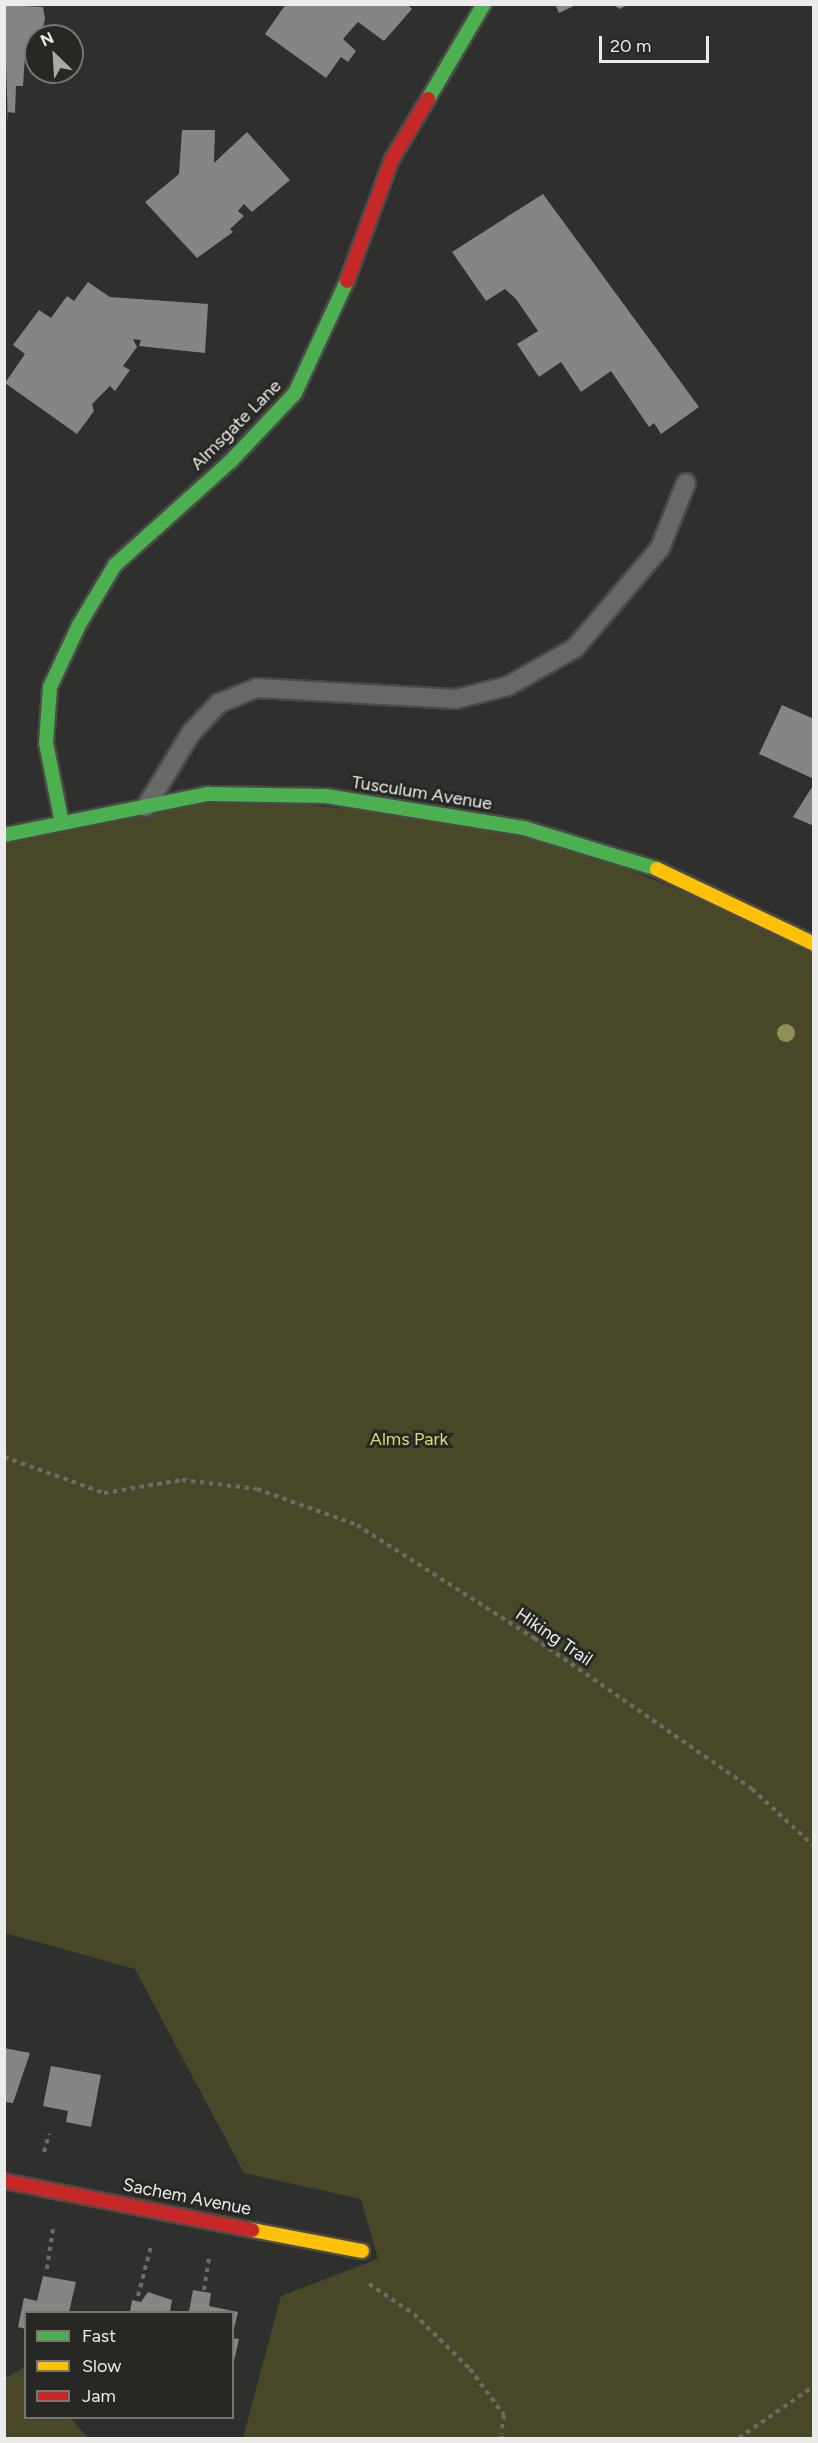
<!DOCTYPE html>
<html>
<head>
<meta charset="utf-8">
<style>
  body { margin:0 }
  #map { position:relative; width:818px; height:2443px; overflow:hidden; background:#2f302e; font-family:Figtree,sans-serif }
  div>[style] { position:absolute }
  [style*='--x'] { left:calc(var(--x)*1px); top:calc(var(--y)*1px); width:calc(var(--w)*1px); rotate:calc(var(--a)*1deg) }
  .green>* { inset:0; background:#484828 }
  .building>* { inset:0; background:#858684 }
  .path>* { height:4px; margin-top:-2px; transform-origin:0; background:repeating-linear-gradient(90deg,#6b6c6a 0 4.5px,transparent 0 9px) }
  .roads { filter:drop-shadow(2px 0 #4a4b49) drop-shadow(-2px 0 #4a4b49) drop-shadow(0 2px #4a4b49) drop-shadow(0 -2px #4a4b49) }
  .lane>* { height:18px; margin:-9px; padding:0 9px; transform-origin:9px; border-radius:9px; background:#686866 }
  .fast>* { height:14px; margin:-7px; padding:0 7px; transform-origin:7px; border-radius:7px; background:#4caf50 }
  .slow>* { height:14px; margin:-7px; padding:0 7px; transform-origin:7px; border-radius:7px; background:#ffc107 }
  .jam>* { height:14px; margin:-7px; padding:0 7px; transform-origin:7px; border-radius:7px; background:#c62828 }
  .trees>* { width:18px; height:18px; margin:-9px; border-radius:50%; background:#8e8e57 }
  span { translate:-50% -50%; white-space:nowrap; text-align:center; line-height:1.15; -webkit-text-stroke:6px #272723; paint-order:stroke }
  .street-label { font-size:18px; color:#ebebe9 }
  .park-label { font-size:18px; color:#dbdb79 }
  .frame { position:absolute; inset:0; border:6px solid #ebebe9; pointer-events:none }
  .legend { position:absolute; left:24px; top:2311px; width:210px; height:108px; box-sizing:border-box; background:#272723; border:2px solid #757572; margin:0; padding:8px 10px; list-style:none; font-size:18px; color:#ebebe9 }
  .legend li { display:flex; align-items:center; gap:12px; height:30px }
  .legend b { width:30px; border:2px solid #757572 }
  .north { position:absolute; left:24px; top:24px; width:60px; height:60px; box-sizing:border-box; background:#272723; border:2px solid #757572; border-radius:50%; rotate:335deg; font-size:16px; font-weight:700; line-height:24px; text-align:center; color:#ebebe9 }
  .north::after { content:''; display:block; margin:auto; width:21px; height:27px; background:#a9aaa8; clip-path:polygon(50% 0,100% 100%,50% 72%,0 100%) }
  .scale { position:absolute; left:599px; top:36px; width:110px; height:27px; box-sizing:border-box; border:3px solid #ebebe9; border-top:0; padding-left:8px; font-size:18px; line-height:21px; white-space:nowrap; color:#ebebe9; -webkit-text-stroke:4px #272723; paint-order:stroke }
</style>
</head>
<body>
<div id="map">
  <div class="green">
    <i style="clip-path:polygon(208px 794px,524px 828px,813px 944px,813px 2438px,243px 2438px,281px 2296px,378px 2259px,361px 2199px,244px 2173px,135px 1969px,5px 1933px,4px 835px)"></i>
    <i style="clip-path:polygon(25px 2367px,26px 2418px,70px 2418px,88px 2438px,5px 2438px,5px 2378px)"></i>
  </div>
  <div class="building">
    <i style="clip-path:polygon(286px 4px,407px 4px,412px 9px,384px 41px,358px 22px,343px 39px,356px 51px,348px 62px,341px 57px,326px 78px,265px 34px)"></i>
    <i style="clip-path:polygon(555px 4px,578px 4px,559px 13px)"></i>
    <i style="clip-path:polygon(612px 4px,629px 4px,620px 9px)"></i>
    <i style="clip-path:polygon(4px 5px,43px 7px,45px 19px,41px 36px,36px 36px,36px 56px,25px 56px,23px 86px,16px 86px,15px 113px,8px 112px,8px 126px)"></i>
    <i style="clip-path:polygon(182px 130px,215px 130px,214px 163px,247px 132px,290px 180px,252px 212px,244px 204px,238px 211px,244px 216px,230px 229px,233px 232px,197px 258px,145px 202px,179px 174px)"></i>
    <i style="clip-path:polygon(543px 194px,699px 407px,661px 434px,654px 423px,649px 427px,611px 371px,581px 392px,561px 362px,539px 377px,517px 344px,538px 331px,516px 299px,505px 289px,486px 301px,452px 252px)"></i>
    <i style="clip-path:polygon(88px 282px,110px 297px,208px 304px,205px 353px,139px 346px,141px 340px,133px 339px,137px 347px,123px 366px,130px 370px,115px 391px,110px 386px,92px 404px,94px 411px,77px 434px,5px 383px,25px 354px,13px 345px,39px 310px,51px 318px,67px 296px,74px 301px)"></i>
    <i style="clip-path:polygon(782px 705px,814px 719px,814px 779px,759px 754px)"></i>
    <i style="clip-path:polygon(814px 784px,814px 826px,793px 817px)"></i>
    <i style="clip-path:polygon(4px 2048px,30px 2053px,13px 2103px,4px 2102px)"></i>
    <i style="clip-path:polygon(51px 2066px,101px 2075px,91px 2127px,66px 2122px,68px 2111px,43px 2106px)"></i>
    <i style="clip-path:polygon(43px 2276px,76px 2282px,69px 2312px,26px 2312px,26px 2329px,18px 2327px,24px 2298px,37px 2301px)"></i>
    <i style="clip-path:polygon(193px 2290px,211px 2293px,209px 2306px,238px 2312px,233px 2333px,232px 2312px,189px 2312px)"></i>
    <i style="clip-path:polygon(148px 2292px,172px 2300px,170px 2312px,130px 2312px,132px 2300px,141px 2302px)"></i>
    <i style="clip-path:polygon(232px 2338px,239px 2339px,233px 2365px,232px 2365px)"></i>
  </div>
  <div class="path">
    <i style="--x:4;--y:1457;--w:106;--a:19.8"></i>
    <i style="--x:104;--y:1493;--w:79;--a:-9.5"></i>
    <i style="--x:182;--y:1480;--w:76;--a:6.8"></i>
    <i style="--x:257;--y:1489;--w:106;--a:19.8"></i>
    <i style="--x:357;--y:1525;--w:210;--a:32.6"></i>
    <i style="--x:534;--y:1638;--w:265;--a:34.7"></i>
    <i style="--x:752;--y:1789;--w:84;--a:42.6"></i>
    <i style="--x:44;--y:2152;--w:19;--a:-74"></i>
    <i style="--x:47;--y:2269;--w:41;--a:-81.7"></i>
    <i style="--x:369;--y:2284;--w:54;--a:33.7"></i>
    <i style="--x:414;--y:2314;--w:78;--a:44.5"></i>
    <i style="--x:470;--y:2369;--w:57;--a:53.5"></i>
    <i style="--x:504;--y:2415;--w:19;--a:99"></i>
    <i style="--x:204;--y:2290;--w:33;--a:-81"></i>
    <i style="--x:138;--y:2296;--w:52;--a:-75.4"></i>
    <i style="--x:499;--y:2438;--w:5;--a:0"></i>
    <i style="--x:739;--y:2438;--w:91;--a:-34.7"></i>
  </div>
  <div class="roads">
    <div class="lane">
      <i style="--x:146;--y:807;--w:87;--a:-58.7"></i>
      <i style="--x:191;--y:733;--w:41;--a:-47"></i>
      <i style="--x:219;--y:703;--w:41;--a:-21.5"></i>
      <i style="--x:257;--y:688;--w:199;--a:3.2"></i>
      <i style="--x:456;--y:699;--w:54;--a:-14"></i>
      <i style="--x:508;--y:686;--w:77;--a:-29.6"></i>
      <i style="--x:575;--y:648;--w:131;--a:-49.6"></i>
      <i style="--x:660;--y:548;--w:70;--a:-68.2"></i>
    </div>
    <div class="fast">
      <i style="--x:428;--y:99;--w:110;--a:-59.5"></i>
      <i style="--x:62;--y:823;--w:82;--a:-101.3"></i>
      <i style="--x:46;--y:743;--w:56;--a:-85.9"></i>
      <i style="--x:50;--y:687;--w:68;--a:-64.9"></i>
      <i style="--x:79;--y:625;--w:70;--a:-59"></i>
      <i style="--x:115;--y:565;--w:156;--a:-41.9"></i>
      <i style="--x:231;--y:461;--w:93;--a:-46.7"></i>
      <i style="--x:295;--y:393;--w:123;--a:-65.1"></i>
      <i style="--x:4;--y:835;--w:208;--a:-11.4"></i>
      <i style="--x:208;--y:794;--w:118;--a:1"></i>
      <i style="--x:326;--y:796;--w:201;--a:9.2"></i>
      <i style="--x:524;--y:828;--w:139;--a:17.1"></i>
    </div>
    <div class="slow">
      <i style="--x:657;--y:869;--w:174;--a:25.5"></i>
      <i style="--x:252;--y:2230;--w:112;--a:10.8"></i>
    </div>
    <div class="jam">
      <i style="--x:347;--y:281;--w:130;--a:-69.8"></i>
      <i style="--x:392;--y:159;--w:70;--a:-59"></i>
      <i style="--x:4;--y:2181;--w:253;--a:11.2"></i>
    </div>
  </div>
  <div class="trees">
    <i style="left:786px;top:1033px"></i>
  </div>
  <div class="street-label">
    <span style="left:236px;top:425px;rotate:-45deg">Almsgate Lane</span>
    <span style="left:422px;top:793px;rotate:9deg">Tusculum Avenue</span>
    <span style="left:554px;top:1637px;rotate:34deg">Hiking Trail</span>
    <span style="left:187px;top:2197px;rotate:11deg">Sachem Avenue</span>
  </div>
  <div class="park-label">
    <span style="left:409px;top:1439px">Alms Park</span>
  </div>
  <div class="frame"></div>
  <ul class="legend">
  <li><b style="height:8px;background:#4caf50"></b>Fast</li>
  <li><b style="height:8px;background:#ffc107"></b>Slow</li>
  <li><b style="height:8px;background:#c62828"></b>Jam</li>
  </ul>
  <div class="north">N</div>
  <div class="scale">20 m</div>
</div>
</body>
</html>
